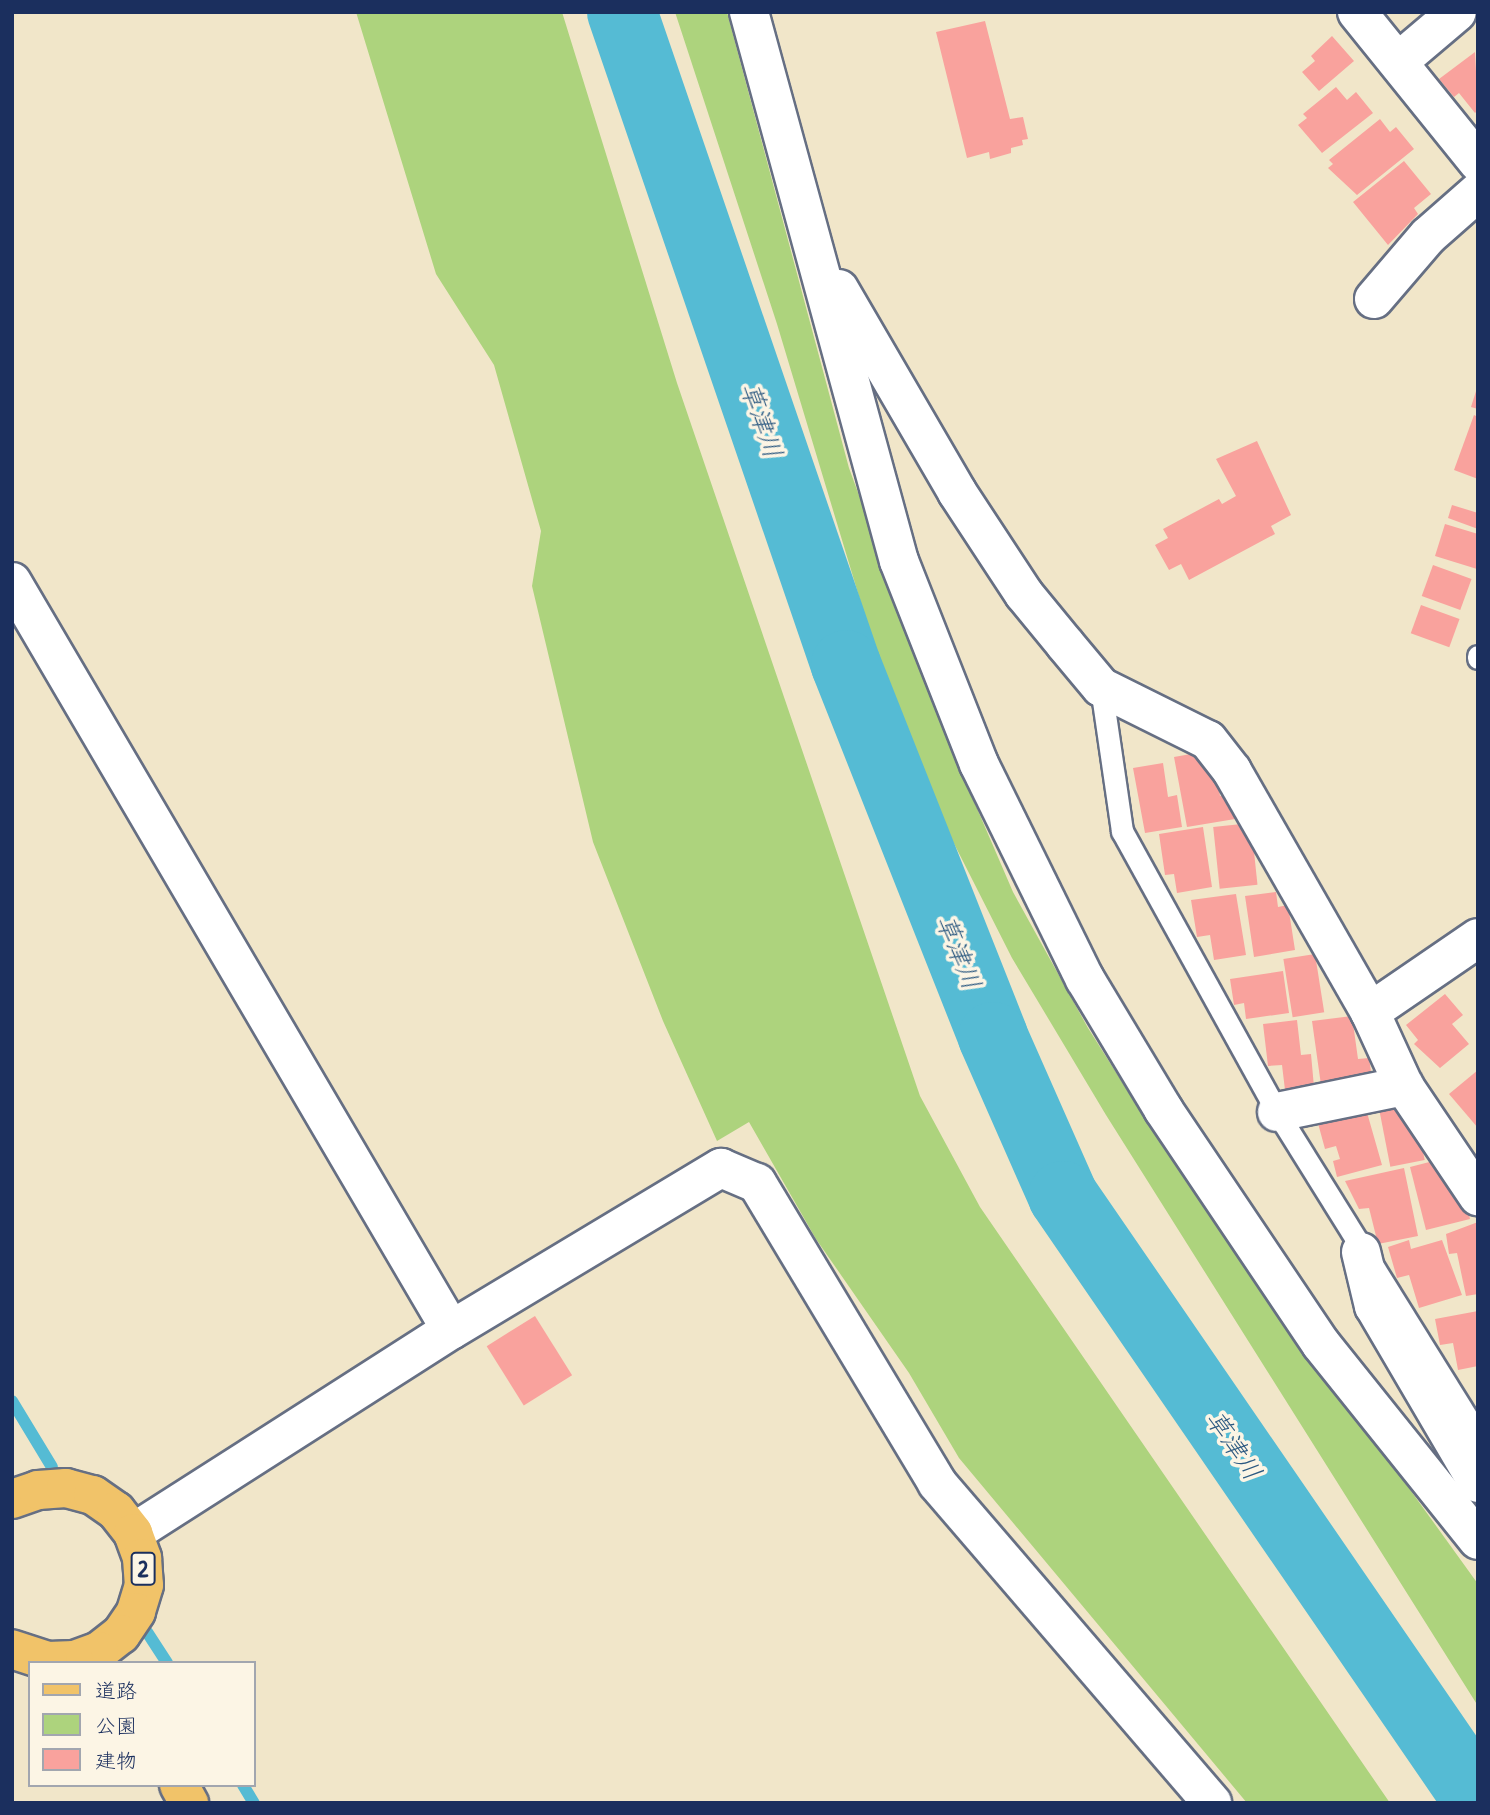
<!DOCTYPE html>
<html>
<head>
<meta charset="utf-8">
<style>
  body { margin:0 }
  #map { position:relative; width:1490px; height:1815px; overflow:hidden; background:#f1e6c9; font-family:"Patrick Hand","Klee One",sans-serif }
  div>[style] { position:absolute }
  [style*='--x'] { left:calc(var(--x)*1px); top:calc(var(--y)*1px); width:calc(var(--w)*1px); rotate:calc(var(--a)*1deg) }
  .green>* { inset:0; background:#add37d }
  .stream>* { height:12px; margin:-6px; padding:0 6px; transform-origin:6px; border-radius:6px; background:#55bbd4 }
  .river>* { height:70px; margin:-35px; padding:0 35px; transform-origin:35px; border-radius:35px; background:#55bbd4 }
  .building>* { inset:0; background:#f9a29d; transform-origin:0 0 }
  .roads { filter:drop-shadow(2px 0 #666f83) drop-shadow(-2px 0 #666f83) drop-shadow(0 2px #666f83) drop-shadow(0 -2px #666f83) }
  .service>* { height:21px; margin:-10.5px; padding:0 10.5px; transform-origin:10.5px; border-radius:10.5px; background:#fff }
  .minor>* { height:38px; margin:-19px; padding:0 19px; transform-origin:19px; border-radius:19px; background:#fff }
  .tertiary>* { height:38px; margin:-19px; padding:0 19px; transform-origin:19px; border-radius:19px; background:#fff }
  .primary>* { height:38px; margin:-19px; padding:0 19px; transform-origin:19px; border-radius:19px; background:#f1c369 }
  span { translate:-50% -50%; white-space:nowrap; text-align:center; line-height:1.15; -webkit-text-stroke:7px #fcf5e5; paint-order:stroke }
  .shield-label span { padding:2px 5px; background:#fcf5e5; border:2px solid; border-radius:5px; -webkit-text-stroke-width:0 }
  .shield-label { font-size:23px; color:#1b2f5e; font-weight:700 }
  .water-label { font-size:26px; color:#2c5981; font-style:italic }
  .frame { position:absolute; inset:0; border:14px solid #1b2f5e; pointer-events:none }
  .legend { position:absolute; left:28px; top:1661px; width:228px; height:126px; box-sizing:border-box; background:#fcf5e5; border:2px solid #a2a6af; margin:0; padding:9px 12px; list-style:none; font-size:21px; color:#1b2f5e }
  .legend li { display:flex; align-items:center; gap:14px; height:35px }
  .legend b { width:35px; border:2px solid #a2a6af }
</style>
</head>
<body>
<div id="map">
  <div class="green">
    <i style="clip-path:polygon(356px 12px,562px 12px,677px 383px,920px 1096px,980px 1207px,1390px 1803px,1247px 1803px,959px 1458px,909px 1373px,816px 1239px,749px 1122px,717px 1141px,663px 1021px,593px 842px,532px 586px,541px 531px,494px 365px,436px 274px)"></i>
    <i style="clip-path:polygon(675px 12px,727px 12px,849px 468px,957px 762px,1013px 892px,1088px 1028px,1163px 1147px,1478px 1584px,1478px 1706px,1106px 1115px,1012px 958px,934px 804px,873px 643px,777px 324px)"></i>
  </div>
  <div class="stream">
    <i style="--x:12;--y:1401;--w:77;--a:58.8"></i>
    <i style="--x:147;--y:1632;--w:37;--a:57"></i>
    <i style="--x:243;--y:1785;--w:21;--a:59"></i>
  </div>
  <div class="river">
    <i style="--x:622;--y:12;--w:690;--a:71.07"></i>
    <i style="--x:846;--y:665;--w:400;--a:68.4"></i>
    <i style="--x:993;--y:1037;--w:174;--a:66.2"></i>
    <i style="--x:1063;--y:1196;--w:733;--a:55.51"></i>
  </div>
  <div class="building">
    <i style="clip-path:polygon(985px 21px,1010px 119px,1023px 117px,1028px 139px,1022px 140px,1023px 145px,1011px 148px,1011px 153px,990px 159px,989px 152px,967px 158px,936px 32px)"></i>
    <i style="clip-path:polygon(1332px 36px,1354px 61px,1319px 91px,1302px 72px,1315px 61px,1311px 56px)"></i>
    <i style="clip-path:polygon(1475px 52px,1478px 110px,1475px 113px,1459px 93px,1454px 97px,1439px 79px)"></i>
    <i style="clip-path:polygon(1336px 87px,1347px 100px,1356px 92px,1373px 113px,1322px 153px,1298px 125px,1307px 118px,1303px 114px)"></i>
    <i style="clip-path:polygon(1380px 119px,1390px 132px,1396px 127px,1414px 149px,1357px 195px,1328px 168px,1333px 164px,1329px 160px)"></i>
    <i style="clip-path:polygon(1404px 161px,1431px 194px,1414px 208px,1418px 214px,1388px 245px,1353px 202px)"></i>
    <i style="clip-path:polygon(1477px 388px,1478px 388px,1478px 409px,1471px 407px)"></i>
    <i style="clip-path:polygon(1474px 415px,1478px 417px,1478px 479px,1454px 470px)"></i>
    <i style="clip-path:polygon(1257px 441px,1291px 515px,1271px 526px,1275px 534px,1189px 580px,1181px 564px,1169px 570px,1155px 545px,1168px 538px,1163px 529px,1219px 499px,1222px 504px,1236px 496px,1216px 459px)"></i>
    <i style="clip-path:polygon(1452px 505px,1478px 513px,1478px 529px,1448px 518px)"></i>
    <i style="clip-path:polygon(1445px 524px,1478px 534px,1477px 569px,1435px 556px)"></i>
    <i style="left:1433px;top:565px;width:41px;height:33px;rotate:20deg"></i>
    <i style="left:1421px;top:605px;width:41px;height:30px;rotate:20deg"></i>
    <i style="clip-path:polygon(1202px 752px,1206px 772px,1216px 770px,1220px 796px,1231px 793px,1235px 819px,1187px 827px,1174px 757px)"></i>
    <i style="clip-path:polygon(1163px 763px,1168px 797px,1177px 795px,1182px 827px,1145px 833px,1133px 768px)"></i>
    <i style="left:1251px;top:823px;width:62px;height:38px;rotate:84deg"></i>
    <i style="clip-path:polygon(1203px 827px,1212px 887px,1177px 893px,1174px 874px,1165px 875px,1159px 834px)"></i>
    <i style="clip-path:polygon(1276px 892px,1278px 907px,1288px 905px,1295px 950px,1254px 957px,1245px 896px)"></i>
    <i style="clip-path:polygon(1236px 894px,1246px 955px,1214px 960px,1210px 935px,1197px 937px,1191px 900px)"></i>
    <i style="left:1315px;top:954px;width:59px;height:32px;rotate:81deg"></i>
    <i style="clip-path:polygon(1283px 971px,1289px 1013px,1246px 1019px,1244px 1003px,1234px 1005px,1230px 979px)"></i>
    <i style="clip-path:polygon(1445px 994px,1463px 1015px,1452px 1024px,1469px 1044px,1440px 1068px,1414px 1044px,1418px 1040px,1406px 1025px)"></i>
    <i style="clip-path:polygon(1352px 1016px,1358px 1059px,1369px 1058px,1372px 1078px,1321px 1085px,1312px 1021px)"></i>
    <i style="clip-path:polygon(1297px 1020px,1301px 1055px,1311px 1054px,1314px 1087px,1285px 1090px,1282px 1065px,1268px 1066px,1263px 1024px)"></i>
    <i style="clip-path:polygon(1478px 1070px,1478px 1128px,1449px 1094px)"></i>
    <i style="clip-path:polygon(1364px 1102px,1382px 1165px,1337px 1177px,1333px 1161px,1340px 1159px,1336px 1146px,1325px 1149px,1316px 1116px)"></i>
    <i style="left:1414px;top:1105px;width:56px;height:35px;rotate:79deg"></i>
    <i style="clip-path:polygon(1445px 1158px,1463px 1190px,1470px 1219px,1426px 1230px,1410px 1167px)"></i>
    <i style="clip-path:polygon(1404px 1168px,1418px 1236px,1378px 1244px,1369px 1208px,1359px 1209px,1345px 1181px)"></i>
    <i style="clip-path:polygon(1478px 1222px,1478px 1294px,1466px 1296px,1457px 1253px,1449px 1254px,1446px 1234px)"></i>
    <i style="clip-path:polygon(1409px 1240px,1411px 1249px,1442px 1240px,1462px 1295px,1419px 1308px,1409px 1275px,1397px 1278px,1388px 1247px)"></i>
    <i style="clip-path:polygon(1478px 1311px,1478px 1366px,1458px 1370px,1453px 1343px,1440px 1345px,1435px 1319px)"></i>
    <i style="left:535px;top:1316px;width:70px;height:57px;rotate:58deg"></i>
  </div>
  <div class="roads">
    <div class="service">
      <i style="--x:1478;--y:656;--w:2;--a:90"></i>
      <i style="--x:1101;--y:687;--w:146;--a:81.7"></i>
      <i style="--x:1122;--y:831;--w:321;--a:61.1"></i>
      <i style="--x:1277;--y:1112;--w:380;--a:58.1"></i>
    </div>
    <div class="minor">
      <i style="--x:749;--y:12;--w:569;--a:74.72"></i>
      <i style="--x:899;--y:561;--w:218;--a:68.5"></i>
      <i style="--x:979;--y:764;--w:240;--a:63.8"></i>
      <i style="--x:1085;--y:979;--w:152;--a:59"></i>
      <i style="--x:1163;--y:1109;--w:283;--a:56.1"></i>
      <i style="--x:1357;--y:12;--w:193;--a:51.1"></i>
      <i style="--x:1398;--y:62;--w:77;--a:-40.3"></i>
      <i style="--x:839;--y:289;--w:235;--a:59.8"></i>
      <i style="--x:957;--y:492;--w:122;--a:56.7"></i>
      <i style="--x:1024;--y:594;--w:65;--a:50.6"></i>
      <i style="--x:1065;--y:644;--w:56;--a:50.1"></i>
      <i style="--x:1101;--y:687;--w:119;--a:26.4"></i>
      <i style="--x:1208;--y:740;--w:39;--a:52"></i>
      <i style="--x:1232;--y:771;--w:278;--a:60.2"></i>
      <i style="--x:1370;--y:1012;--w:81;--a:65.3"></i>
      <i style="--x:1404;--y:1086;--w:133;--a:56.1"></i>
      <i style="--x:1374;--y:299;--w:83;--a:-49.4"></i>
      <i style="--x:1428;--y:236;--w:67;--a:-41.3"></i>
      <i style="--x:12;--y:582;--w:867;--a:59.59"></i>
      <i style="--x:1370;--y:1012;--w:131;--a:-34.4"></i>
      <i style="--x:1277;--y:1112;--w:130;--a:-11.6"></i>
      <i style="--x:1361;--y:1252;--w:56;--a:76.5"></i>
      <i style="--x:1374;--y:1306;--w:205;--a:59.6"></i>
      <i style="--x:133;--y:1533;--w:377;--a:-32.6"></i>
      <i style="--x:451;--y:1330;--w:315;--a:-31"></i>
      <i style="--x:721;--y:1168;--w:39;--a:23"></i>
      <i style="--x:757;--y:1183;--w:350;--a:59"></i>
      <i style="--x:937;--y:1483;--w:422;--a:49.3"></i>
    </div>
    <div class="tertiary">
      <i style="--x:1321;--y:1344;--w:251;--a:51.3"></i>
    </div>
    <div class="primary">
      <i style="--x:12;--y:1499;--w:28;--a:-19"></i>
      <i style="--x:38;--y:1490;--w:28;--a:-4"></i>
      <i style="--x:66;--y:1488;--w:28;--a:15"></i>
      <i style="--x:93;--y:1495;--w:28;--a:35"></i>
      <i style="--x:116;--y:1511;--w:28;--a:52"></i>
      <i style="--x:133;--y:1533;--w:27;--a:70"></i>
      <i style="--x:142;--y:1558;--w:27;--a:86"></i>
      <i style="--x:144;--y:1585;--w:28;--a:107"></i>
      <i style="--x:136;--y:1612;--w:27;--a:124"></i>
      <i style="--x:121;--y:1634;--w:28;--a:142"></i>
      <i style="--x:99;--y:1651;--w:27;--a:160"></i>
      <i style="--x:74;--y:1660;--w:26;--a:178"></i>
      <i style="--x:48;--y:1661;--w:38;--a:-162"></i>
      <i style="--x:179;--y:1785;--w:21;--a:61"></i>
    </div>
  </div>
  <div class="shield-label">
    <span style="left:143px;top:1569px">2</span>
  </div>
  <div class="water-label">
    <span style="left:762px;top:420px;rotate:71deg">草津川</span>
    <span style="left:959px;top:952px;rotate:68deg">草津川</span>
    <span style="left:1234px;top:1445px;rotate:56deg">草津川</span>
  </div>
  <div class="frame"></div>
  <ul class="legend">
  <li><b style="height:9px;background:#f1c369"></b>道路</li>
  <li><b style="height:19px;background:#add37d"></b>公園</li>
  <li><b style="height:19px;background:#f9a29d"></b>建物</li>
  </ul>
</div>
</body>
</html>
